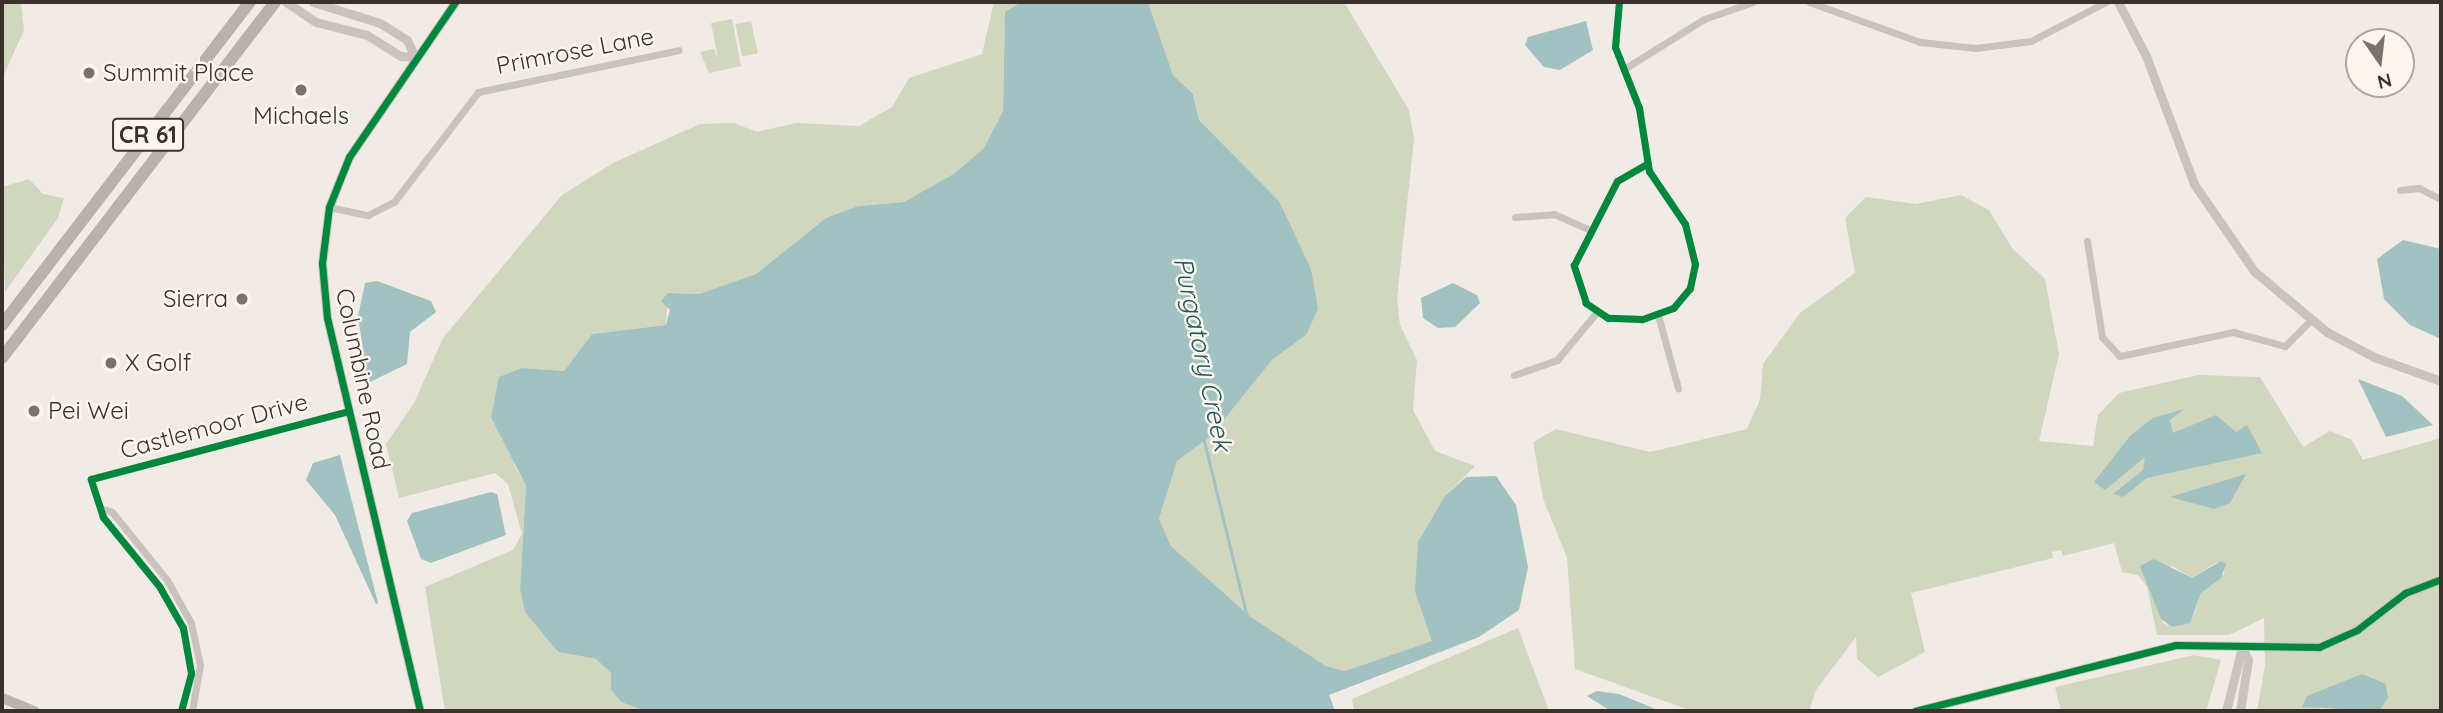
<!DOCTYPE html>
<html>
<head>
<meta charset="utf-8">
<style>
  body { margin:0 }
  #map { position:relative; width:2443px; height:713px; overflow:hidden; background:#f0ebe5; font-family:Quicksand,sans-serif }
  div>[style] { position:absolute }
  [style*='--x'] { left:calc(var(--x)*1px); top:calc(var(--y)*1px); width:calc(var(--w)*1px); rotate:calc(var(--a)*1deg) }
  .green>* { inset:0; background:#d1d6bf; transform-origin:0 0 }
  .water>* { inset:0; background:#a1c2c1 }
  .stream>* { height:2.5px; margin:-1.25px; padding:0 1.25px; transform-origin:1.25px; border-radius:1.25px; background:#a1c2c1 }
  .minor>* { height:7px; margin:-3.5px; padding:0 3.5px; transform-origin:3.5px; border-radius:3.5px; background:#c9c3be }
  .tertiary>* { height:9px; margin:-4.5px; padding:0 4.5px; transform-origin:4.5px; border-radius:4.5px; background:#c9c3be }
  .secondary>* { height:10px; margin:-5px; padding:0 5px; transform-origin:5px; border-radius:5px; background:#bab3ae }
  .primary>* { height:12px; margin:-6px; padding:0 6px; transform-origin:6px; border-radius:6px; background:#b8b1ad }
  .cycleway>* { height:7px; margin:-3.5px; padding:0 3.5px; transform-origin:3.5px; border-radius:3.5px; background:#00873e }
  .dots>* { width:19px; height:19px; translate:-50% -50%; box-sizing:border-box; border:4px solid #fbf5ee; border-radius:50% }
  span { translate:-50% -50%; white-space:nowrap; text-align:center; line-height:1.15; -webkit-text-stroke:5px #fbf5ee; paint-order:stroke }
  .shield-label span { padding:2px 5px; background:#fbf5ee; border:2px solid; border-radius:5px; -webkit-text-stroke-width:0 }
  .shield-label { font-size:23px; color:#3b302b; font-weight:700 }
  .street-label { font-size:24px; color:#3b302b }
  .poi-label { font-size:24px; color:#3b302b }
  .left { translate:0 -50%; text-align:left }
  .right { translate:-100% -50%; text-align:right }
  .water-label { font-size:26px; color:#1f5a5e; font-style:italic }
  .frame { position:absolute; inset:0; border:4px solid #3b302b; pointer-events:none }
  .north { position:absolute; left:2345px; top:28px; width:70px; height:70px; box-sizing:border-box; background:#fbf5ee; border:2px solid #aea6a0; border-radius:50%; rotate:166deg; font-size:19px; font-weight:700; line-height:28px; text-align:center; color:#3b302b }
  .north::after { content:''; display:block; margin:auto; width:24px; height:32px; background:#7a716c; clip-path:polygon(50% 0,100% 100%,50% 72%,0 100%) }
</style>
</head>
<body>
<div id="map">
  <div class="green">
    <i style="clip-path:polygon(2px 2px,21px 2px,24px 30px,2px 79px)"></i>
    <i style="clip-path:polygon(994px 2px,1021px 2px,1005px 12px,1003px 111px,984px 148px,955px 173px,904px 202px,858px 206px,826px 218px,756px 274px,699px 294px,668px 293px,666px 325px,592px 334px,564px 371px,522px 368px,514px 465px,526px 486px,520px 588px,557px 652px,596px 659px,611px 673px,611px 690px,621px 702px,645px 711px,445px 711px,425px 587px,513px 550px,522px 534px,508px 484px,495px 473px,399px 498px,386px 444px,414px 403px,443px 338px,562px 195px,613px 163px,700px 124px,734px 123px,757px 132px,796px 123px,859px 126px,892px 107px,909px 78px,982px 54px)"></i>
    <i style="clip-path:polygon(1148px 2px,1344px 2px,1409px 110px,1414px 139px,1397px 298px,1400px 325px,1417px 360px,1413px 410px,1435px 451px,1475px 466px,1445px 496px,1415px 592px,1433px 641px,1345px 671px,1326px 666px,1251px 617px,1171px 546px,1159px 519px,1177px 461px,1211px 436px,1272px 360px,1306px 335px,1279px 201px,1199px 120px,1193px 94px,1173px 75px)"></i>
    <i style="clip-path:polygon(732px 19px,741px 66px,709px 73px,700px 52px,714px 49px,718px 58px,711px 23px)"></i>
    <i style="left:751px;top:21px;width:33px;height:16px;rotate:78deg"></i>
    <i style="clip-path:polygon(29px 179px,43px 194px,64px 198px,58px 218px,5px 292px,2px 187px)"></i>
    <i style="clip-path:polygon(evenodd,1961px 195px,1989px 210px,2012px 248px,2045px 279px,2059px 354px,2039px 441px,2093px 446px,2098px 415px,2119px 393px,2198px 375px,2260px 377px,2303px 447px,2330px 431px,2352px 440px,2363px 460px,2441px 438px,2441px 711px,2379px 711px,2388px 690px,2309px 711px,2318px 711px,2257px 711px,2265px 666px,2264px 618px,2229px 635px,2157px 635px,2147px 587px,2138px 575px,2122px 572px,2114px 543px,2063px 556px,2061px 550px,2052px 552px,2053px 558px,1911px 593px,1925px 652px,1878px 677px,1857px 659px,1856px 637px,1816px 690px,1809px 711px,1692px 711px,1575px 669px,1567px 557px,1543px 499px,1533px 442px,1556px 429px,1650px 452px,1747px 429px,1760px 400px,1763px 364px,1800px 313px,1855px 273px,1845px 218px,1866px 197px,1916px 204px,1961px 195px,2217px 562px,2225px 573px,2201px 593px,2194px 615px,2172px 627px,2163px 623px,2146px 573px,2172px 566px,2192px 578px,2217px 562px)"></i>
    <i style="clip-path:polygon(1518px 628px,1549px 711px,1354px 711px,1352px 699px)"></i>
    <i style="clip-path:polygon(2194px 655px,2221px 660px,2206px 711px,2061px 711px,2055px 687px)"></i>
  </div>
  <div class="water">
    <i style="clip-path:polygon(1021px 2px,1148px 2px,1173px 75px,1193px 94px,1199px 120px,1279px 201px,1311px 269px,1318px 309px,1306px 335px,1272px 360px,1211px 436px,1177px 461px,1159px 519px,1171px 546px,1251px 617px,1326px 666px,1345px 671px,1432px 641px,1415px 592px,1418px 542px,1445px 496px,1466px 477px,1496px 476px,1516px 505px,1528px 567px,1519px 610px,1479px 637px,1329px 695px,1335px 711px,645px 711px,621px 702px,611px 690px,611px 673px,596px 659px,558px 652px,525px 612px,520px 588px,526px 486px,491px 417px,499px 377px,522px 368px,564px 371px,592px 334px,666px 325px,670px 310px,661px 301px,668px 293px,699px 294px,756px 274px,826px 218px,858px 206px,904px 202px,955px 173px,984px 148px,1003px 111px,1005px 12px)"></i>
    <i style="clip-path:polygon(1586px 21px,1593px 50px,1560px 70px,1544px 67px,1525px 45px,1528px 37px)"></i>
    <i style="clip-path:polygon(2403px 240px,2441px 249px,2441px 339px,2410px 325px,2384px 299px,2377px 259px)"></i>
    <i style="clip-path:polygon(377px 281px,431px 301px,436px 312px,410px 332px,407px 364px,368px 383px,358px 316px,365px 283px)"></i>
    <i style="clip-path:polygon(1453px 283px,1477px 295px,1480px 303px,1455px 327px,1438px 328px,1423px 318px,1421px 298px)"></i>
    <i style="clip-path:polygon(2358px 379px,2402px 396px,2433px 425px,2386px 437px)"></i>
    <i style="clip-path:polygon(2184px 409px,2170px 420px,2173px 433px,2216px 415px,2236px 432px,2247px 425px,2262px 453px,2147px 478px,2123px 497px,2113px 494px,2143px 470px,2145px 457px,2105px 490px,2094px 482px,2130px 436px,2153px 418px)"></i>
    <i style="clip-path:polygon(340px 455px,378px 603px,376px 604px,335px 515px,306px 480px,313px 463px)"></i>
    <i style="clip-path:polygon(2246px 474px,2230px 503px,2214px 509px,2170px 497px)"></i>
    <i style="clip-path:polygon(491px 492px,497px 494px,506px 535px,431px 563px,421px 559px,407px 521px,412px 513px)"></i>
    <i style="clip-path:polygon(2154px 559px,2192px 578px,2221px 561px,2226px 564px,2221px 578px,2201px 593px,2190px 623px,2172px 627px,2161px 619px,2140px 566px)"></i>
    <i style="clip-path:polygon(2362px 674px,2386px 684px,2388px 698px,2379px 711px,2302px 707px,2307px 696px)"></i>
    <i style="clip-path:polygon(1597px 691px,1619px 694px,1660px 711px,1611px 711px,1587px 696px)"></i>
  </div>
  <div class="stream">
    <i style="--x:1204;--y:439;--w:182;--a:76.3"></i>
  </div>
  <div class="minor">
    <i style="--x:1619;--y:2;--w:45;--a:95.1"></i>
    <i style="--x:1615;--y:47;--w:66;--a:68.5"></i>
    <i style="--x:1639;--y:108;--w:64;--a:81"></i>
    <i style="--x:1649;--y:171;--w:64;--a:55.8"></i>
    <i style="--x:1685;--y:224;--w:41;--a:76"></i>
    <i style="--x:1695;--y:264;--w:25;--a:102"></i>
    <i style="--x:1690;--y:288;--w:26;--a:130"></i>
    <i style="--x:1673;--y:308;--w:33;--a:160"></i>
    <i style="--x:1642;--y:319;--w:34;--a:-178"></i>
    <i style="--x:1608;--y:318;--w:27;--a:-146"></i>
    <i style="--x:1586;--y:303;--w:40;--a:-108"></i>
    <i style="--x:1574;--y:265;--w:94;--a:-62.9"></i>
    <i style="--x:1617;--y:181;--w:34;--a:-30"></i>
    <i style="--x:1809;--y:2;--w:118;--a:19.8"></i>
    <i style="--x:1920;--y:42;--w:56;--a:6.1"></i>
    <i style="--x:1976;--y:48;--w:55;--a:-7.3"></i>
    <i style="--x:2031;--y:41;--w:85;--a:-27.5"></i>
    <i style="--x:1624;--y:69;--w:94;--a:-32"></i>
    <i style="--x:1704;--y:19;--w:52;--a:-19.1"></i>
    <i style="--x:2400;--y:190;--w:19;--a:-6"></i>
    <i style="--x:2419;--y:188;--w:25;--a:27"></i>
    <i style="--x:329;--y:207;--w:40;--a:12"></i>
    <i style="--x:368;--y:215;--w:29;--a:-27"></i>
    <i style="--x:394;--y:202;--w:138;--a:-52.6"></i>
    <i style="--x:478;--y:92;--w:205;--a:-11.8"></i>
    <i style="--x:1515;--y:217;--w:39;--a:-4"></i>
    <i style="--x:1554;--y:214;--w:39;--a:24"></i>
    <i style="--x:2087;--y:241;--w:97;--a:81.1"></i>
    <i style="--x:2102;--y:337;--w:26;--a:47"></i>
    <i style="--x:2120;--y:356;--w:116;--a:-12"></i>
    <i style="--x:2233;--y:332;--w:54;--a:15.1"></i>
    <i style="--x:2285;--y:346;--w:37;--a:-45"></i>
    <i style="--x:1658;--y:315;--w:76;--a:74.7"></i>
    <i style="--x:1514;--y:375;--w:46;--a:-19.2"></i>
    <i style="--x:1557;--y:360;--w:61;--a:-50.3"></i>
    <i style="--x:103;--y:509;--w:9;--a:18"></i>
    <i style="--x:112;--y:512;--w:87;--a:51"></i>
    <i style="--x:167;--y:580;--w:49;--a:60.8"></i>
    <i style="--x:191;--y:623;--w:43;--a:77.9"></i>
    <i style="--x:200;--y:665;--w:47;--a:99.9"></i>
    <i style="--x:181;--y:711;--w:39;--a:-75"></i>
    <i style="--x:191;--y:673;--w:46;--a:-100.1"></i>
    <i style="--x:183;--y:628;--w:48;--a:-119.7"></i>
    <i style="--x:159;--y:586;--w:89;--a:-129.1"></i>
    <i style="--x:103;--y:517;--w:40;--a:-108"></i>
    <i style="--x:91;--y:479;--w:266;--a:-14.8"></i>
  </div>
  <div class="tertiary">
    <i style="--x:286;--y:2;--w:36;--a:34"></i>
    <i style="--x:316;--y:22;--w:53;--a:14.3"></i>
    <i style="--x:367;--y:35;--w:40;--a:32"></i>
    <i style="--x:401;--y:56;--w:14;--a:4"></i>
    <i style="--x:313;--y:2;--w:70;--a:17.4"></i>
    <i style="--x:380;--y:23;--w:32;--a:32"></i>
    <i style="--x:407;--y:40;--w:19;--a:65"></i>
    <i style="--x:2118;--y:2;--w:61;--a:62.6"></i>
    <i style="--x:2146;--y:56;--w:137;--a:69.4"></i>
    <i style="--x:2194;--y:184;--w:106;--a:55.4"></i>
    <i style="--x:2254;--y:271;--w:95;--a:39.9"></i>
    <i style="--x:2327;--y:332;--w:53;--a:28"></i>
    <i style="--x:2374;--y:357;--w:71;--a:19.7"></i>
    <i style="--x:420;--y:711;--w:404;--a:-103.3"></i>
    <i style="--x:327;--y:318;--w:55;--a:-95.2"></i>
    <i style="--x:322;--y:263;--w:56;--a:-82.9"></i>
    <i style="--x:329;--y:207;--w:54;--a:-68.2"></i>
    <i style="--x:349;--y:157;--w:188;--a:-55.6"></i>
    <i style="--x:1915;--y:711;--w:268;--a:-14.2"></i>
    <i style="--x:2175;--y:645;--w:144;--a:0.8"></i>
    <i style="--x:2319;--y:647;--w:42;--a:-24.1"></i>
    <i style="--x:2357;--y:630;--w:61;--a:-37.6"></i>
    <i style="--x:2405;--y:593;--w:39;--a:-21"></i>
    <i style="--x:2226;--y:711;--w:66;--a:-76"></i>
    <i style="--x:2240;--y:711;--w:52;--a:-81.1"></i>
    <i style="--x:2248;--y:660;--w:14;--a:-115"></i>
  </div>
  <div class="secondary">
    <i style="--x:2;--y:698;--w:35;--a:22"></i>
  </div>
  <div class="primary">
    <i style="--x:2;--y:325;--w:407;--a:-52.5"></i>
    <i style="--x:2;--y:358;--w:449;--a:-52.5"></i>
  </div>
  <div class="cycleway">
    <i style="--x:1619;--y:2;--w:45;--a:95.1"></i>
    <i style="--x:1615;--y:47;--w:66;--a:68.5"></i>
    <i style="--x:1639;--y:108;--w:64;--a:81"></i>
    <i style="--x:1649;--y:171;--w:64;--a:55.8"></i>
    <i style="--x:1685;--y:224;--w:41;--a:76"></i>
    <i style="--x:1695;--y:264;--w:25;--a:102"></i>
    <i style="--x:1690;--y:288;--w:26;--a:130"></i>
    <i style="--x:1673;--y:308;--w:33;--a:160"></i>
    <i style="--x:1642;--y:319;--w:34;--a:-178"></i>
    <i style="--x:1608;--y:318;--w:27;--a:-146"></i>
    <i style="--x:1586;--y:303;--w:40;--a:-108"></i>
    <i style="--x:1574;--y:265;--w:94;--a:-62.9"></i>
    <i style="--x:1617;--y:181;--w:34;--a:-30"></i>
    <i style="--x:181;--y:711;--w:39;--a:-75"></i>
    <i style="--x:191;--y:673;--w:46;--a:-100.1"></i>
    <i style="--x:183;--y:628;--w:48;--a:-119.7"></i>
    <i style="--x:159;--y:586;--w:89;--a:-129.1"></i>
    <i style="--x:103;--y:517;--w:40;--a:-108"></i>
    <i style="--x:91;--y:479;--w:266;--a:-14.8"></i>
    <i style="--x:420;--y:711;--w:404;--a:-103.3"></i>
    <i style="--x:327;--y:318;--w:55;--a:-95.2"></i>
    <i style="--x:322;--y:263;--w:56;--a:-82.9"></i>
    <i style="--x:329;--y:207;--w:54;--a:-68.2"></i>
    <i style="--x:349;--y:157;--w:188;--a:-55.6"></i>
    <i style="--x:1915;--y:711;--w:268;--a:-14.2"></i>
    <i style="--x:2175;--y:645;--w:144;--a:0.8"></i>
    <i style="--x:2319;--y:647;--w:42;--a:-24.1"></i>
    <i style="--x:2357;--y:630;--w:61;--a:-37.6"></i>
    <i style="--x:2405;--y:593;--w:39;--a:-21"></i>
  </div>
  <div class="dots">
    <i style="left:89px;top:73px;background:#7a716c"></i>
    <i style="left:301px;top:90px;background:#7a716c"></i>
    <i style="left:242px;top:299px;background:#7a716c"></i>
    <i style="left:111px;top:363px;background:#7a716c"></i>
    <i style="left:34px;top:411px;background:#7a716c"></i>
  </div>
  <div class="shield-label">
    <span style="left:148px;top:135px">CR 61</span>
  </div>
  <div class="street-label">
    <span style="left:575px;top:51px;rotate:-11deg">Primrose Lane</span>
    <span style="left:363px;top:379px;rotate:78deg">Columbine Road</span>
    <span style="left:214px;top:426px;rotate:-15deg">Castlemoor Drive</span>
  </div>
  <div class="poi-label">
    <span class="left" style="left:103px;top:73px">Summit Place</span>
    <span style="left:301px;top:116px">Michaels</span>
    <span class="right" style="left:228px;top:299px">Sierra</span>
    <span class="left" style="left:125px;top:363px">X Golf</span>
    <span class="left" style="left:48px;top:411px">Pei Wei</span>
  </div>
  <div class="water-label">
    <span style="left:1203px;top:354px;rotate:78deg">Purgatory Creek</span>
  </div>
  <div class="frame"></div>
  <div class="north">N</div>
</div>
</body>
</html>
